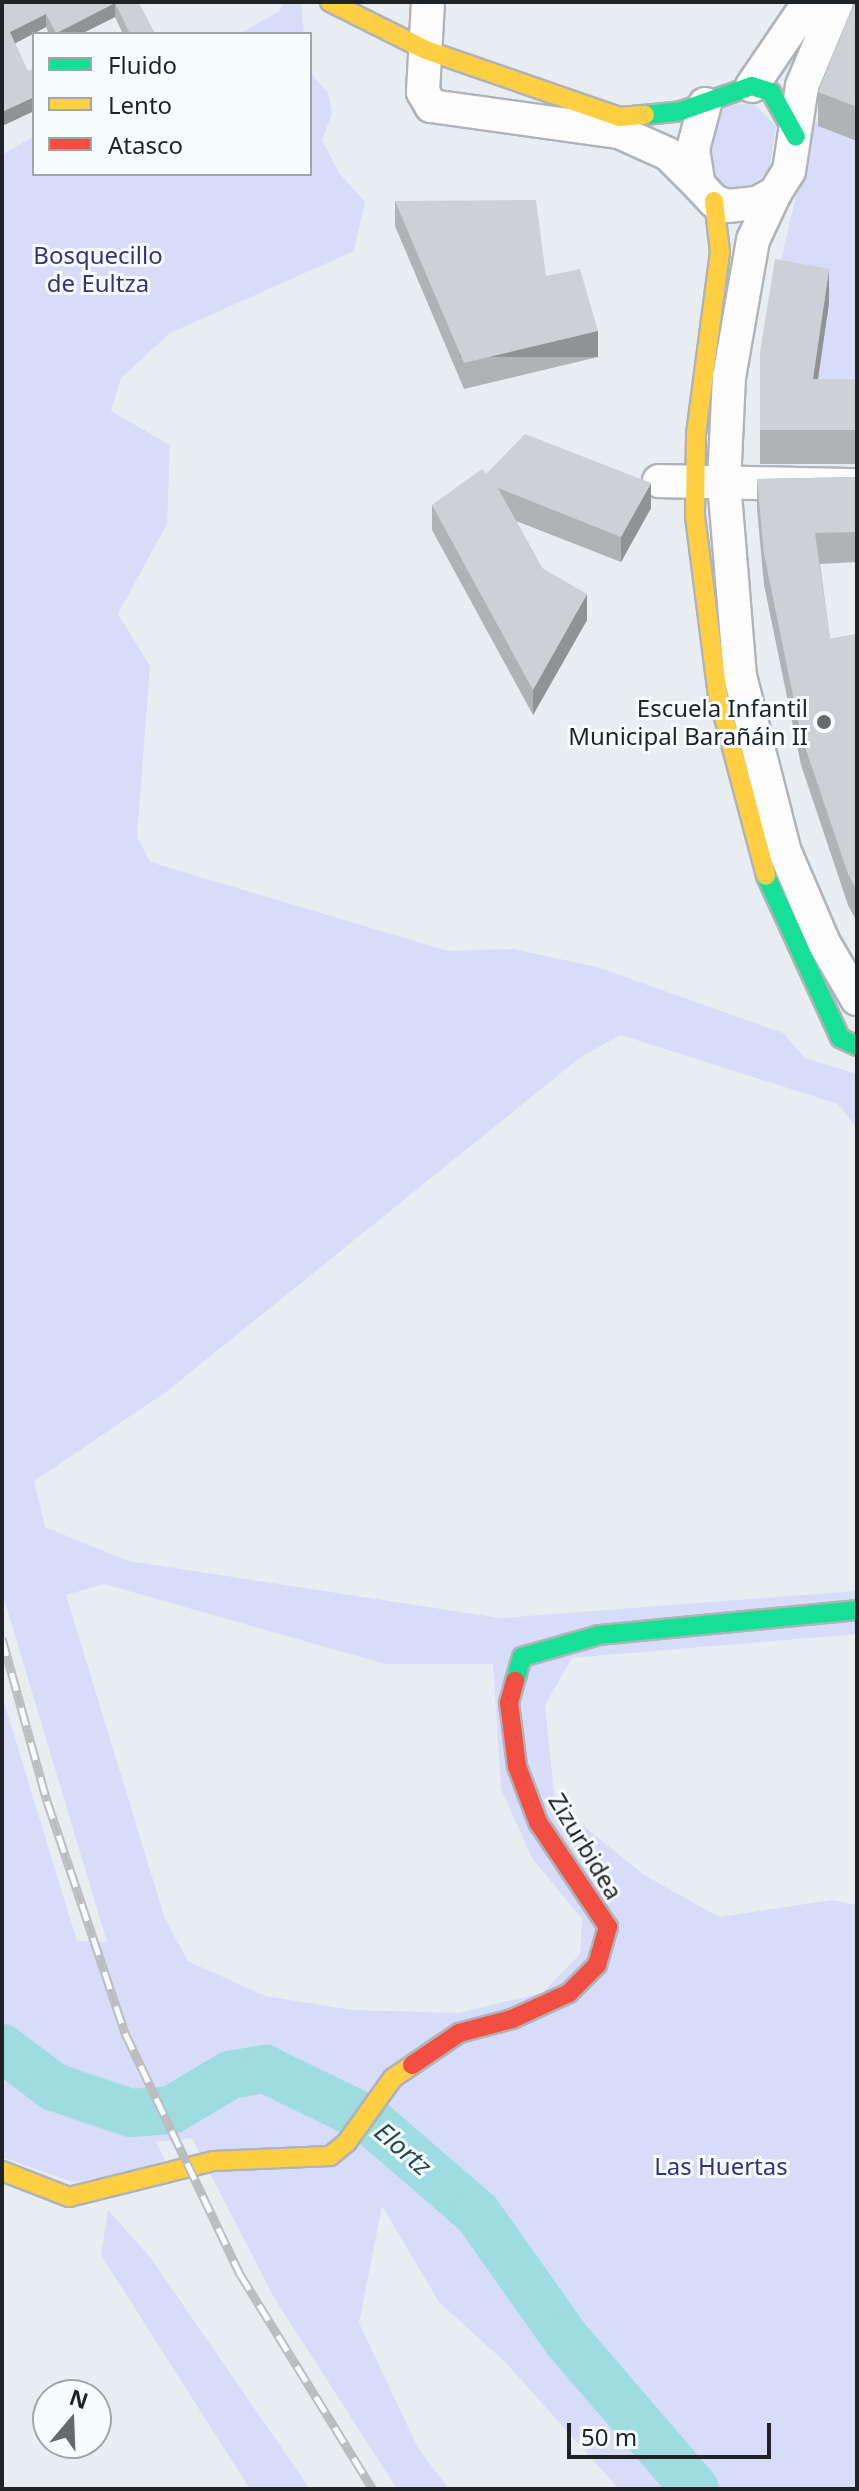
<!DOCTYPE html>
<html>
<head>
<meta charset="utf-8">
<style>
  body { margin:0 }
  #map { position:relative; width:859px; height:2491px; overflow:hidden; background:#e8edf2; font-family:"Noto Sans",sans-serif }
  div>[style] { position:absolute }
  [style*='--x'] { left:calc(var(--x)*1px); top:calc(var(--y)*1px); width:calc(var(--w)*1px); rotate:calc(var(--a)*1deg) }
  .green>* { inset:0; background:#d7ddf8 }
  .river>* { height:48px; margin:-24px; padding:0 24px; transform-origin:24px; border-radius:24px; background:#9ddce1 }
  .roads { filter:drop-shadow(2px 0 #b0b4b8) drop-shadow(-2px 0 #b0b4b8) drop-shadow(0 2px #b0b4b8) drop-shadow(0 -2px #b0b4b8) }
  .street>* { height:32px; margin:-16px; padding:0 16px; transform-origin:16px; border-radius:16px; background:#fcfcfd }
  .fast>* { height:18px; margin:-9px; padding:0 9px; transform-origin:9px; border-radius:9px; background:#16e098 }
  .slow>* { height:18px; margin:-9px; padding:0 9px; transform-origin:9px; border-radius:9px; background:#ffcf43 }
  .jam>* { height:18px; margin:-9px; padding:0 9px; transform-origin:9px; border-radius:9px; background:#f24e42 }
  .rail>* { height:9px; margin-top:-4.5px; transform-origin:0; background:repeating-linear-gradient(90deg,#f6fbfe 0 18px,#bcbdbf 0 36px); box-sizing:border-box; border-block:2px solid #bcbdbf }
  .wall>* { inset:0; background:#b0b3b6 }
  .shaded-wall>* { inset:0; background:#909294; transform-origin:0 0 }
  .building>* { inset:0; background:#cdd0d4 }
  .dots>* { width:22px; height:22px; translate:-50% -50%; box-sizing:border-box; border:4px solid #f6fbfe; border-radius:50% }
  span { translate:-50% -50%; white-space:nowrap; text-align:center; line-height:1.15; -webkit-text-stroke:6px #f6fbfe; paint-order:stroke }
  .park-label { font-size:24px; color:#333579 }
  .poi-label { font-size:24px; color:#1f2326 }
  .right { translate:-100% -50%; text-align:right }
  .street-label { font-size:24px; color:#1f2326 }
  .water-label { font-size:26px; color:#234b4e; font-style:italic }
  .frame { position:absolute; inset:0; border:4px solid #1f2326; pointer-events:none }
  .legend { position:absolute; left:32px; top:32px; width:280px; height:144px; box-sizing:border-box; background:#f6fbfe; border:2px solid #a0a5a8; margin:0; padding:10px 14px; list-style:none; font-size:24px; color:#1f2326 }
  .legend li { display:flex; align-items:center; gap:16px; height:40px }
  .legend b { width:40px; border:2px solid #a0a5a8 }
  .north { position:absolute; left:32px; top:2379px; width:80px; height:80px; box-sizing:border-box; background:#f6fbfe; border:2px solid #a0a5a8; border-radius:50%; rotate:19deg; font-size:22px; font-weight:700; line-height:32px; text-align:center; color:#1f2326 }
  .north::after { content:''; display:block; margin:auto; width:28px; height:36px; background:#656a6d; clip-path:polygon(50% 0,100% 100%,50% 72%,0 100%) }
  .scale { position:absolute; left:567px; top:2423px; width:204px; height:36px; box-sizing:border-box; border:4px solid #1f2326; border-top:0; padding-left:10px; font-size:24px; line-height:28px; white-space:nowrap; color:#1f2326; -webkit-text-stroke:6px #f6fbfe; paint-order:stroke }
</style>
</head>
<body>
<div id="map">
  <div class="green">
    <i style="clip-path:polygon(285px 2px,301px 2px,304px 34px,239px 34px,278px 12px)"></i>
    <i style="clip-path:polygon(evenodd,310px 63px,313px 76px,328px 93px,332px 114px,322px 140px,339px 173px,365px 202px,354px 251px,170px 333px,121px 378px,111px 411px,170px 445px,167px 524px,118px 614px,150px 666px,137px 837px,150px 862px,448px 951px,513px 949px,597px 967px,783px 1033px,805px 1058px,857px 1074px,857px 1128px,838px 1104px,621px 1035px,582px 1056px,166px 1392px,34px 1481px,45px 1527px,128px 1561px,500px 1618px,857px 1591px,857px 1634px,572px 1658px,545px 1705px,555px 1803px,644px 1875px,719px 1917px,832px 1900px,857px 1905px,857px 2489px,619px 2489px,505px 2362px,439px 2302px,382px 2206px,359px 2323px,418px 2448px,449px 2489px,397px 2489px,273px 2296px,192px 2138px,156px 2142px,168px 2166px,73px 2182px,2px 2157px,2px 1696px,77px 1941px,107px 1942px,2px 1592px,2px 155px,34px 136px,34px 174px,310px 174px,310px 63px,104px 1584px,385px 1664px,493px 1664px,501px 1789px,532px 1858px,582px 1919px,580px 1954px,542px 1993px,458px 2013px,352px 2010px,265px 1996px,188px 1961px,165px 1919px,66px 1595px,104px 1584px)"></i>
    <i style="clip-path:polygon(753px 103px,776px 126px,769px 171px,743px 192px,729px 191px,712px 180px,707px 161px,714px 123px,725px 106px)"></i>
    <i style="clip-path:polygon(814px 121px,857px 137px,857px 408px,809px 408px,774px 289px)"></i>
    <i style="clip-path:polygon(108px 2210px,150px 2257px,310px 2489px,250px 2489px,101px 2255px)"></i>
  </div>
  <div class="river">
    <i style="--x:2;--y:2048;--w:65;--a:36.9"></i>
    <i style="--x:54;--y:2087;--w:81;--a:18.7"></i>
    <i style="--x:131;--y:2113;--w:40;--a:-4.3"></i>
    <i style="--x:171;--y:2110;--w:69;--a:-30.7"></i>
    <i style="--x:230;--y:2075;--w:36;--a:-10"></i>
    <i style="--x:265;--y:2069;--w:114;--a:25.9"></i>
    <i style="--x:368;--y:2119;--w:144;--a:40.8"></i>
    <i style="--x:477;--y:2213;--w:156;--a:54.7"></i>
    <i style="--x:567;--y:2340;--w:196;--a:49.3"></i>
  </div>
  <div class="roads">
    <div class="street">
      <i style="--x:428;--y:2;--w:90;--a:93.2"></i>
      <i style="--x:423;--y:92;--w:16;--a:60"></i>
      <i style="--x:431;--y:106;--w:190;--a:7.9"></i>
      <i style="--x:619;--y:132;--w:54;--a:24.2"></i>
      <i style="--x:668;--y:154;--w:44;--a:45"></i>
      <i style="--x:752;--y:86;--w:102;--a:-55.8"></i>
      <i style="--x:705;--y:104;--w:47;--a:104.9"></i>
      <i style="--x:693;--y:149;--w:36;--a:81"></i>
      <i style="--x:699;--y:185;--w:22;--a:47"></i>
      <i style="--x:714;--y:201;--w:14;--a:21"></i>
      <i style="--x:727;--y:206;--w:30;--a:-6"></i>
      <i style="--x:757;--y:203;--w:21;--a:-29"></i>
      <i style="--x:775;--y:193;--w:26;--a:-58"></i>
      <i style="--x:789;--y:171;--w:86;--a:-81.3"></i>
      <i style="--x:802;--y:86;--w:91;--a:-67.4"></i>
      <i style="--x:775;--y:193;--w:52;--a:115.1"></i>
      <i style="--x:753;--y:240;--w:139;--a:99.9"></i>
      <i style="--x:729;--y:377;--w:105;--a:92.7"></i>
      <i style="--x:724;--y:482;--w:195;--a:85.3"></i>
      <i style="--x:740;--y:676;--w:182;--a:75.7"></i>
      <i style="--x:785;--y:852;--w:99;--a:66.8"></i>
      <i style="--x:824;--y:943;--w:65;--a:59.5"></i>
      <i style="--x:659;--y:481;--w:198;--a:1.2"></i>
    </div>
    <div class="fast">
      <i style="--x:645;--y:115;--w:36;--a:-6"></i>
      <i style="--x:681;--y:111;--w:75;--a:-19.4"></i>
      <i style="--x:752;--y:86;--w:20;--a:18"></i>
      <i style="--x:771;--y:92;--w:51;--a:60.9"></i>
      <i style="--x:766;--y:876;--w:178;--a:65.4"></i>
      <i style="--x:840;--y:1038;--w:19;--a:25"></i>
      <i style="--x:515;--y:1681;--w:25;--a:-74"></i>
      <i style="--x:522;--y:1657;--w:80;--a:-15.9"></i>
      <i style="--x:599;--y:1635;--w:259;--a:-5.5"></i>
    </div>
    <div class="slow">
      <i style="--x:330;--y:2;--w:107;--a:26.6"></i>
      <i style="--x:426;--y:50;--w:205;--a:19.1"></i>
      <i style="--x:620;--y:117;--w:25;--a:-5"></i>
      <i style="--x:714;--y:201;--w:51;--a:83.3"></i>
      <i style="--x:720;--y:252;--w:185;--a:97.5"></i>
      <i style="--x:696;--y:435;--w:81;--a:90.7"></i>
      <i style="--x:695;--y:516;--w:180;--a:82.7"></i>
      <i style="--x:718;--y:695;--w:187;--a:75.1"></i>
      <i style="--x:2;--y:2171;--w:72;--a:21.2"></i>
      <i style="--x:69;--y:2197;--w:148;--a:-14"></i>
      <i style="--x:213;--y:2161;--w:117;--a:-2.4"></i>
      <i style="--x:330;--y:2156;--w:22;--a:-39"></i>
      <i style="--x:347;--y:2142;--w:79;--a:-54.3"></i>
      <i style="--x:393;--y:2078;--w:23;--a:-34"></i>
    </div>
    <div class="jam">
      <i style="--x:412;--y:2065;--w:57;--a:-34.2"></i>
      <i style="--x:459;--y:2033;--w:55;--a:-14.8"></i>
      <i style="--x:512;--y:2019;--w:63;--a:-24.5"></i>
      <i style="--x:569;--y:1993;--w:40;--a:-45"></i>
      <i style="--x:597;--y:1965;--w:40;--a:-74"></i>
      <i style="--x:608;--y:1927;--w:126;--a:-123.7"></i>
      <i style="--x:538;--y:1822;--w:60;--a:-110.6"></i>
      <i style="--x:517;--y:1766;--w:64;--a:-97.2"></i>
      <i style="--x:509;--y:1703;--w:23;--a:-75"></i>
    </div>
  </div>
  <div class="rail">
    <i style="--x:2;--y:1638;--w:169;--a:74.6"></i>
    <i style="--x:47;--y:1801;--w:245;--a:71.4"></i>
    <i style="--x:125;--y:2033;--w:267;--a:64.5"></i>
    <i style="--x:240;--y:2274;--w:253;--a:58.3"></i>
  </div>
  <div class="wall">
    <i style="clip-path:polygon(2px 2px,138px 2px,155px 34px,123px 34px,115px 17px,81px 34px,49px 34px,46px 27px,15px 43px,34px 111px,2px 126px)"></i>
    <i style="clip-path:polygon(857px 2px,857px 141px,818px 126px,818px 92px)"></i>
    <i style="clip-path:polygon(395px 201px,546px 276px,598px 357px,464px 389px,395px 226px)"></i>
    <i style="clip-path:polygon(829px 303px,818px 379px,857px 379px,857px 464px,760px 464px,760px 352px)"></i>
    <i style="clip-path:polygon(486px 474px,651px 508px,621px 562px,516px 521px,542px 568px,587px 620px,533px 715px,432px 530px,432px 505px)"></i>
    <i style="clip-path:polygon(857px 477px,857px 562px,820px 564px,830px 639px,857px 634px,857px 922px,848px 905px,801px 765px,764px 585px,757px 509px,757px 479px)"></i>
  </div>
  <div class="shaded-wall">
    <i style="clip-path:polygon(115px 3px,115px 17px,81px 34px,56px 34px)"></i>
    <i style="clip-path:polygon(46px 14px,46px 27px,10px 46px,10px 32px)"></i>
    <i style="clip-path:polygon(34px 97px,34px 111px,2px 126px,2px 112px)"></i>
    <i style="clip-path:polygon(829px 269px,829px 303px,813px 413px,813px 379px)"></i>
    <i style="left:598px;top:331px;width:26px;height:138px;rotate:90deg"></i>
    <i style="clip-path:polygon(651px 483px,651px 508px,621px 562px,621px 537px)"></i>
    <i style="clip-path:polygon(587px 594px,587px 620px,533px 715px,533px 690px)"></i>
  </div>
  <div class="building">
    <i style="clip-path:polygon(2px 2px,138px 2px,155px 34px,130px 34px,115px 3px,56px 33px,46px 14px,10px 32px,28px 71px,34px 69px,34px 97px,2px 112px)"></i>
    <i style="clip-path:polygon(856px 2px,857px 2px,857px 107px,818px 92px,848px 18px)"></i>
    <i style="clip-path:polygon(536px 200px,546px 276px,580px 269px,598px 331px,464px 363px,395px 201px)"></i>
    <i style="clip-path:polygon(775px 259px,829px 269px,813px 379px,857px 379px,857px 430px,760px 430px,760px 352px)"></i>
    <i style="clip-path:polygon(525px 434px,651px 483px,621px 537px,498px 488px,542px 568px,587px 594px,533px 690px,432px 505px,482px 469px,486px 474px)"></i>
    <i style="clip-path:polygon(857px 477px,857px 532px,815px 533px,830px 639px,857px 634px,857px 891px,848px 874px,801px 735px,764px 554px,757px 479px)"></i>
  </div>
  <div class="dots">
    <i style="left:824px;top:722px;background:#656a6d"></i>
  </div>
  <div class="park-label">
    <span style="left:98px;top:269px">Bosquecillo<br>de Eultza</span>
    <span style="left:721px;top:2166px">Las Huertas</span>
  </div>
  <div class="poi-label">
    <span class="right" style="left:808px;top:722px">Escuela Infantil<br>Municipal Barañáin II</span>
  </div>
  <div class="street-label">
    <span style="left:586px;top:1846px;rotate:59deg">Zizurbidea</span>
  </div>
  <div class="water-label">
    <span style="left:403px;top:2149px;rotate:41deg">Elortz</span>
  </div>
  <div class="frame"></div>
  <ul class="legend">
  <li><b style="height:10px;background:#16e098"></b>Fluido</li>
  <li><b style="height:10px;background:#ffcf43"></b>Lento</li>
  <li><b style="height:10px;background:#f24e42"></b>Atasco</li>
  </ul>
  <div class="north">N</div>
  <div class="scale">50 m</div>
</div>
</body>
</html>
